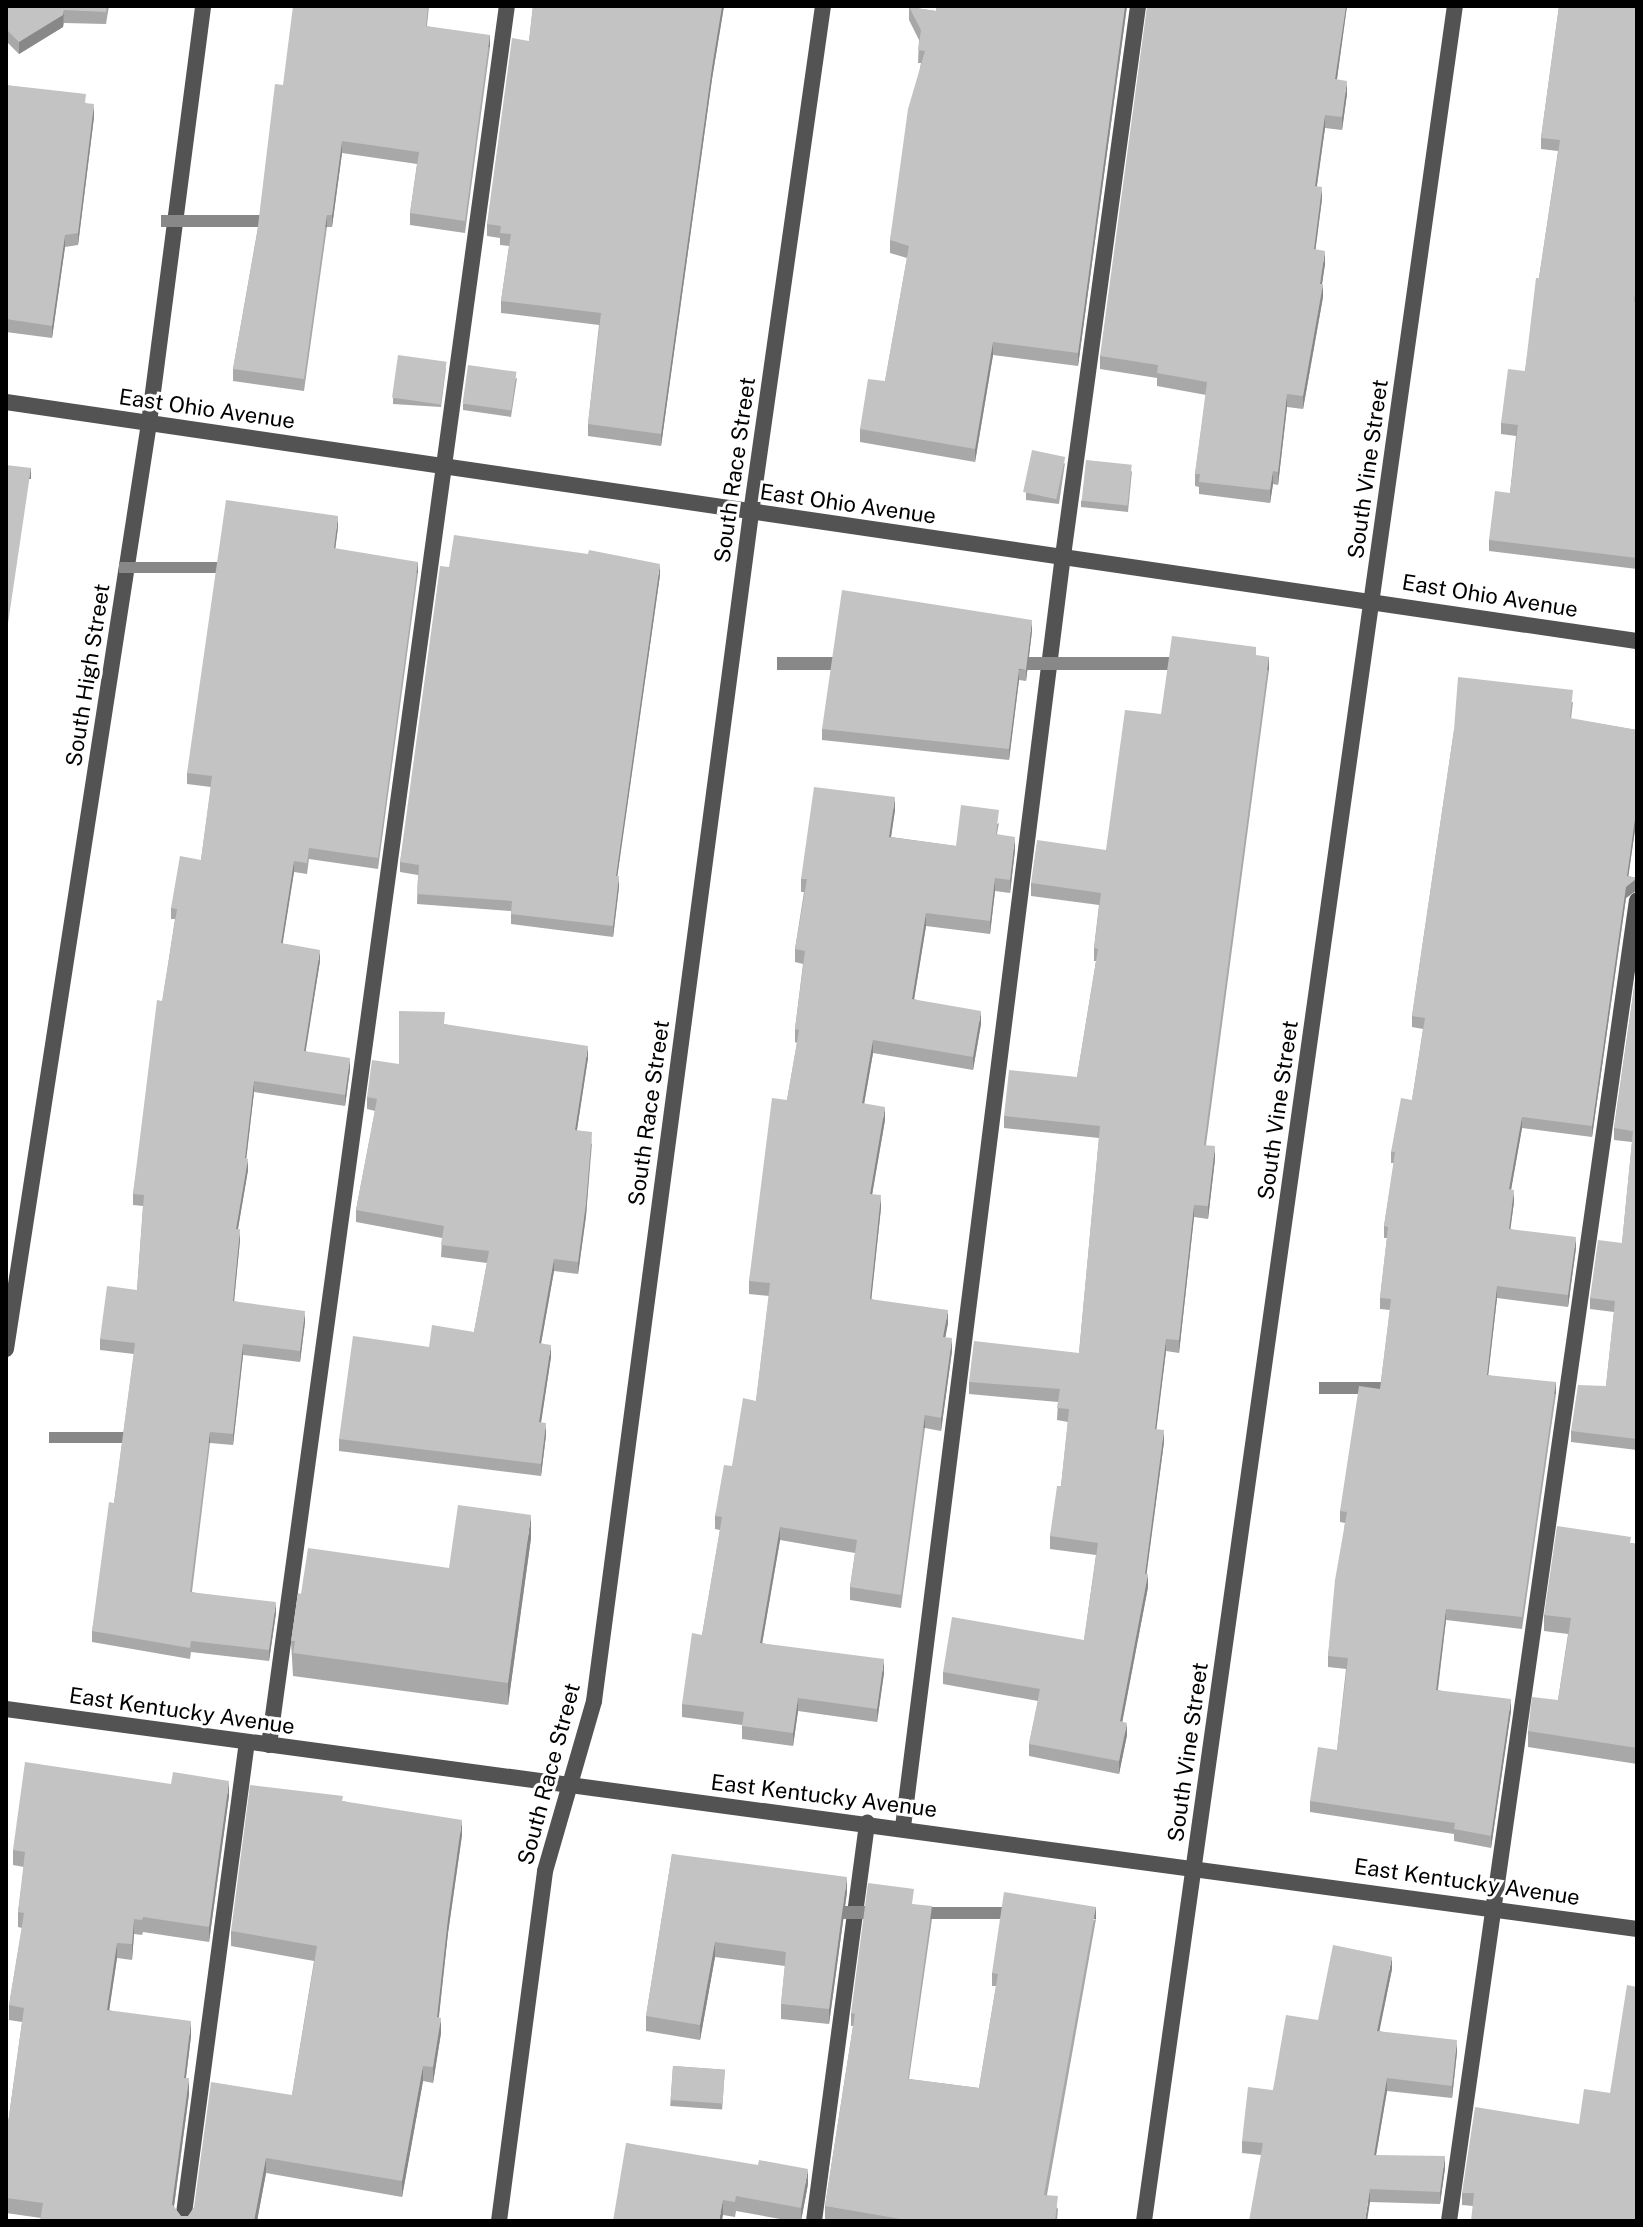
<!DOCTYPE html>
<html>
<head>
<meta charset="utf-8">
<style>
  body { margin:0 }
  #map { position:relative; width:1643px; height:2227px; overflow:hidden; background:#fff; font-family:"Public Sans",sans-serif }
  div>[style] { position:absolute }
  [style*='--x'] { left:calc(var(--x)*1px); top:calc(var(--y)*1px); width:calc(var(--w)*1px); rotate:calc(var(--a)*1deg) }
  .lane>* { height:16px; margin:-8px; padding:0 8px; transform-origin:8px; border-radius:8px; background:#535353 }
  .street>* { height:16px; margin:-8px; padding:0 8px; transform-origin:8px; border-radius:8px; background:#535353 }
  .wall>* { inset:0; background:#a8a8a8; transform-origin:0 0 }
  .shaded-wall>* { inset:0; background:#888; transform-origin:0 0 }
  .building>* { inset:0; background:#c3c3c3; transform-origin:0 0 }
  span { translate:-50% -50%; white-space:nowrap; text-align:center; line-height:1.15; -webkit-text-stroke:6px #fff; paint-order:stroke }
  .street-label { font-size:22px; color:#000 }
  .frame { position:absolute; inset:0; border:8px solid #000; pointer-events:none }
</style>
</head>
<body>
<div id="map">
  <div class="lane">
    <i style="--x:269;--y:1745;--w:1755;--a:-82.21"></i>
    <i style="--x:903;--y:1827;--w:1281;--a:-82.83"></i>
    <i style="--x:1063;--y:556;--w:555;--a:-82.23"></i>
    <i style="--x:183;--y:2221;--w:483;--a:-82.4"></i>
    <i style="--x:814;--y:2221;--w:402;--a:-82.4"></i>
    <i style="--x:1449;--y:2221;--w:1334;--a:-81.9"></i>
  </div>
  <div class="street">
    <i style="--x:6;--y:402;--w:1648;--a:8.34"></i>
    <i style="--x:6;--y:1349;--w:937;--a:-81.22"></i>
    <i style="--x:149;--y:423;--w:420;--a:-82.6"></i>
    <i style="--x:6;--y:1709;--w:1646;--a:7.68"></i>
    <i style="--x:499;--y:2221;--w:353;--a:-82.5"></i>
    <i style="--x:545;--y:1871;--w:177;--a:-73.9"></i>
    <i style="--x:594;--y:1701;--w:1198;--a:-82.47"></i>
    <i style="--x:751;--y:513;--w:512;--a:-81.92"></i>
    <i style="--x:1144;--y:2221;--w:2237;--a:-82.01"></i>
  </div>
  <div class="wall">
    <i style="clip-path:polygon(6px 6px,109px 6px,106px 24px,64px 23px,63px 27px,19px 54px,6px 41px)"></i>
    <i style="clip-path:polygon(429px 6px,427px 26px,490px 47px,465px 233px,410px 225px,410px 213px,417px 164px,342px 153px,332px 227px,327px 227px,304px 391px,233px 381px,233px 369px,283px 85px)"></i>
    <i style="clip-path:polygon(533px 6px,724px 6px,712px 79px,661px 446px,588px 436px,588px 424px,599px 325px,501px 313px,501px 301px,509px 246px,500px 245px,500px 238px,487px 236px,487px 224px,529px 41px)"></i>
    <i style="clip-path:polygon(936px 6px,1127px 6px,1078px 366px,993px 355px,975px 462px,860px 442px,860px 429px,885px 381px,907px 258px,890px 253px,890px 240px,921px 63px,918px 63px,919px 40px,909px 20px,909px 7px,936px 11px)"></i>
    <i style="clip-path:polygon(1347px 6px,1337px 80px,1347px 94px,1342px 130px,1325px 128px,1317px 186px,1322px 199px,1315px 249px,1325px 264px,1322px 284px,1323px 297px,1303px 409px,1287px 407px,1278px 485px,1273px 484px,1270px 503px,1199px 494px,1199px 487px,1195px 486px,1195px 474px,1206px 395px,1157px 386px,1157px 378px,1100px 369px,1100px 356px)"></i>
    <i style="clip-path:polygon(1559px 6px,1636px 301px,1637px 301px,1637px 569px,1489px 551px,1489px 540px,1510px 493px,1516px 436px,1501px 434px,1501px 423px,1525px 371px,1558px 151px,1541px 149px,1541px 138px)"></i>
    <i style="clip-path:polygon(6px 85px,86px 103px,94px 117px,78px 245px,65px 247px,52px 338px,6px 332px)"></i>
    <i style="clip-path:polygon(446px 368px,441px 407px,393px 404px,393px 398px)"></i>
    <i style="clip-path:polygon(517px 378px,511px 417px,463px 410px,463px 404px)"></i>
    <i style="clip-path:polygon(1065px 463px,1059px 504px,1026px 500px,1026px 493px)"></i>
    <i style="clip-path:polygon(1132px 471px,1128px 512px,1081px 507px,1081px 501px)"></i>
    <i style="clip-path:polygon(338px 527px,335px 549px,418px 573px,378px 869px,309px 859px,307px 874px,294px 872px,282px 944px,320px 961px,305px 1051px,350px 1069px,345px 1106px,254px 1092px,246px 1159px,248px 1170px,238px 1229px,240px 1240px,234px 1301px,305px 1322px,300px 1362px,243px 1355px,233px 1445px,210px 1443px,192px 1592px,276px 1613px,269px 1661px,191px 1652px,190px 1659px,92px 1642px,92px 1631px,114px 1503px,134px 1354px,100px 1350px,100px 1339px,137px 1290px,143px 1206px,133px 1205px,133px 1194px,175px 919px,171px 919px,171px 908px,201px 860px,211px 787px,187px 784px,187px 773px)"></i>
    <i style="clip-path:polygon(449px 567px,660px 575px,617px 876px,619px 887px,613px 937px,511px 924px,511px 911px,417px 904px,418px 875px,400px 872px,400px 862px)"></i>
    <i style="clip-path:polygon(1032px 631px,1026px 681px,1019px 680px,1009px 760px,822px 740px,822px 729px)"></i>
    <i style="clip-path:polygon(1256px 655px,1269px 670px,1206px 1145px,1215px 1159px,1208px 1219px,1194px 1217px,1179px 1353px,1166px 1351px,1156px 1429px,1164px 1442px,1146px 1574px,1148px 1587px,1122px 1722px,1127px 1735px,1119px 1774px,1029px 1756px,1029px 1744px,1038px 1701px,943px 1684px,943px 1672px,1084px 1640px,1096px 1555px,1050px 1549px,1050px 1536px,1061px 1486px,1068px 1422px,1057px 1420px,1058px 1402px,969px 1394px,969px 1382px,1079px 1353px,1099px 1138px,1004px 1128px,1004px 1116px,1077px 1077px,1096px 961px,1094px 961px,1094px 948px,1099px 905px,1031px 896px,1031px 883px,1106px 850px,1161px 714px)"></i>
    <i style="clip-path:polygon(1573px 702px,1571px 719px,1637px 730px,1637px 816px,1628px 876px,1637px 878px,1637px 890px,1626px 898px,1592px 1137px,1522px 1128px,1511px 1190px,1514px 1202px,1510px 1229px,1576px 1248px,1568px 1307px,1497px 1298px,1488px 1375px,1556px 1394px,1522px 1629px,1446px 1620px,1438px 1690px,1511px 1711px,1491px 1848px,1454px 1841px,1454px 1834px,1310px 1812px,1310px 1801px,1337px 1750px,1346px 1669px,1328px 1667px,1328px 1656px,1345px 1523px,1340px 1522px,1340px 1511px,1380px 1389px,1390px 1310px,1380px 1309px,1380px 1298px,1387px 1238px,1384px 1238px,1384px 1226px,1394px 1163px,1391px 1163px,1391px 1152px,1412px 1100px,1423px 1029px,1412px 1027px,1412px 1016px,1454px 730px)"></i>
    <i style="clip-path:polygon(895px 810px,891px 837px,956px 846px,999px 823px,997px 834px,1015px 850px,1010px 893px,995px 891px,990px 934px,926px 926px,914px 999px,981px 1024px,973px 1070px,873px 1053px,864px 1103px,885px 1120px,872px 1194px,881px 1208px,871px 1299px,948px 1323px,945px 1337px,952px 1351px,941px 1431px,925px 1428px,901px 1608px,850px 1600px,850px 1587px,855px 1553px,780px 1540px,762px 1643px,884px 1673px,877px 1722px,798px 1711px,793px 1746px,742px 1739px,742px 1725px,682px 1717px,682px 1704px,702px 1635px,720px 1530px,715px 1529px,715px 1516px,732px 1466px,756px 1401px,769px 1296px,749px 1294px,749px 1281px,787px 1100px,797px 1043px,795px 1042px,795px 1029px,803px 964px,795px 962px,795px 949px,804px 892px,801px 892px,801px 879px)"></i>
    <i style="clip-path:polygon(1637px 967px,1637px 1450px,1571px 1442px,1571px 1431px,1606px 1386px,1614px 1312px,1590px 1309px,1590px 1298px,1622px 1243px,1632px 1142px,1614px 1140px,1614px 1128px)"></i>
    <i style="clip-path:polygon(444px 1024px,588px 1058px,577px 1130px,592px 1144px,586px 1216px,578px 1274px,554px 1271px,541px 1343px,551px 1357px,541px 1423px,546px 1435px,541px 1476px,339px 1451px,339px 1439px,429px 1347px,474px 1332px,487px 1263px,441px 1257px,442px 1238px,356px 1222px,356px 1210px,375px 1111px,367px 1109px,367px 1097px,399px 1064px)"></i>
    <i style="clip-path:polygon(531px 1538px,508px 1705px,293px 1676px,291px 1641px,301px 1594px,449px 1568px)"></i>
    <i style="clip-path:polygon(1631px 1543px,1637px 1544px,1637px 1764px,1528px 1747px,1528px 1731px,1558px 1700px,1568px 1634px,1544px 1631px,1544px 1615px)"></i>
    <i style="clip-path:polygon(229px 1796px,209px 1942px,143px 1932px,142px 1935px,134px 1934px,132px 1960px,117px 1958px,109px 2010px,191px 2036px,186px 2078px,189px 2094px,174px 2207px,181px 2216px,188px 2216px,292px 2095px,314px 1961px,231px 1946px,231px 1931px,343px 1801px,462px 1835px,448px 1933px,439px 2017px,441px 2033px,433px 2083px,423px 2081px,402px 2197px,266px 2173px,257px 2221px,41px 2218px,6px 2213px,6px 2138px,22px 2022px,9px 2020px,9px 2005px,22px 1928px,18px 1927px,18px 1912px,24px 1867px,13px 1865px,13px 1850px)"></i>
    <i style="clip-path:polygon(672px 1854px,847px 1892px,829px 2024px,781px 2019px,781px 2004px,785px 1966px,715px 1957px,700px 2040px,646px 2031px,646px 2016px)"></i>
    <i style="clip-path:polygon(913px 1904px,932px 1919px,909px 2079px,979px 2088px,996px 1986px,992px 1986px,992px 1973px,1096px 1919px,1047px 2195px,1058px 2209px,1057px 2221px,838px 2221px,825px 2219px,825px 2206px,853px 2026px,851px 2026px,851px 2013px)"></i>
    <i style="clip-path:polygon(1392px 1969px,1379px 2031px,1457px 2052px,1452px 2098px,1387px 2091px,1376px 2155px,1445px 2168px,1440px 2204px,1370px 2202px,1261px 2155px,1242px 2153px,1242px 2141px,1273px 2090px,1318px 2020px)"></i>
    <i style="left:673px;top:2066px;width:52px;height:40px;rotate:4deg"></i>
    <i style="clip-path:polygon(1610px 2093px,1637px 2221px,1462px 2205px,1462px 2193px,1579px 2124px)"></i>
    <i style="clip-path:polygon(626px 2143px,808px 2184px,801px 2221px,791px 2221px,736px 2211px,735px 2217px,723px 2215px)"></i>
  </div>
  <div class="shaded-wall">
    <i style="clip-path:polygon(722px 6px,724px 6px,712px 79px,661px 446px,661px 434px,712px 67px)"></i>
    <i style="clip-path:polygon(1125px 6px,1127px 6px,1078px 366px,1078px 353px)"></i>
    <i style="clip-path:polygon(1346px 6px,1347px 6px,1335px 92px,1335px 79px)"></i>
    <i style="clip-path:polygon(64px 10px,63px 27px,19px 54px,19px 42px)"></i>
    <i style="left:490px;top:35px;width:12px;height:188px;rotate:90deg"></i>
    <i style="clip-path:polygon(1347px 81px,1347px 94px,1342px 130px,1342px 117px)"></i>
    <i style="clip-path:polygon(94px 104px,94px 117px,78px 245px,78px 233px)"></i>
    <i style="clip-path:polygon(1325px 115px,1325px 128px,1315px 198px,1315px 186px)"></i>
    <i style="clip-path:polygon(342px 141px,342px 153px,332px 227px,332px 215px)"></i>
    <i style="clip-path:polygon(1322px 187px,1322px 199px,1314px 262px,1314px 249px)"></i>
    <i style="left:327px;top:215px;width:12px;height:166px;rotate:90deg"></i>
    <i style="clip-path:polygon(65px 235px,65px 247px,52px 338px,52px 326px)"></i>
    <i style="clip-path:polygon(1325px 251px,1325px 264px,1320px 297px,1320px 284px)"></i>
    <i style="clip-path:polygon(1323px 284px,1323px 297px,1303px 409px,1303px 396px)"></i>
    <i style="clip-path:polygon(993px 342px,993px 355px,975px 462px,975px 449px)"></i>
    <i style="clip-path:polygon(1287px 394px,1287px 407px,1278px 485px,1278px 472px)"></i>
    <i style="left:31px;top:468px;width:11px;height:171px;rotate:90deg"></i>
    <i style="clip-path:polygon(1273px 471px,1273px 484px,1270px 503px,1270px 490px)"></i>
    <i style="clip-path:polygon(338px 516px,338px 527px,334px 559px,334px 548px)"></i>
    <i style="left:418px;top:562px;width:11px;height:299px;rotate:90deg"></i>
    <i style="clip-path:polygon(660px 564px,660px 575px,616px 886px,616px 876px)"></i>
    <i style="clip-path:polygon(1032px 620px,1032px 631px,1026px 681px,1026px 670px)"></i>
    <i style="left:1269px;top:657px;width:13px;height:492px;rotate:90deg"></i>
    <i style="clip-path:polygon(1019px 669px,1019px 680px,1009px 760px,1009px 749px)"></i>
    <i style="clip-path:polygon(895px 797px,895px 810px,889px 850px,889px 837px)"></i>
    <i style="clip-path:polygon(1637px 804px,1637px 816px,1627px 886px,1637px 878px,1637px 890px,1626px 898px,1592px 1137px,1592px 1126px)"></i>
    <i style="clip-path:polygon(1015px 837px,1015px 850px,1010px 893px,1010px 880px)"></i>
    <i style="clip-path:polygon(294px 861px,294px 872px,281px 954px,281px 943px)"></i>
    <i style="clip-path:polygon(619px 876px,619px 887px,613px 937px,613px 926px)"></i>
    <i style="clip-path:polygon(995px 878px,995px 891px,990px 934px,990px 921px)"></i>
    <i style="clip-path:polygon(926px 913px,926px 926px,912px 1012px,912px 999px)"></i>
    <i style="clip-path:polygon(320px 950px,320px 961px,304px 1062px,304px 1051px)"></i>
    <i style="clip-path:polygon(981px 1011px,981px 1024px,973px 1070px,973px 1057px)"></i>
    <i style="clip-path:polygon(873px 1040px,873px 1053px,862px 1116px,862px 1103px)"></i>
    <i style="clip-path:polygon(588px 1046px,588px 1058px,575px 1142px,575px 1130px)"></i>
    <i style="clip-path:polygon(350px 1058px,350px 1069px,345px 1106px,345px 1095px)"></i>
    <i style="clip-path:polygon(254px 1081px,254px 1092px,245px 1170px,245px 1158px)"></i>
    <i style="clip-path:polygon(885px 1107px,885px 1120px,870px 1207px,870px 1194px)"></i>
    <i style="clip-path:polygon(1522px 1117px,1522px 1128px,1509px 1201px,1509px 1189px)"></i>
    <i style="clip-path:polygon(592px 1132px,586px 1216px,578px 1274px,578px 1262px)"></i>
    <i style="clip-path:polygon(1215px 1146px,1215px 1159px,1208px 1219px,1208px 1206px)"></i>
    <i style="clip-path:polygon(248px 1159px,248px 1170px,236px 1240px,236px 1229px)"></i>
    <i style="clip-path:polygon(1514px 1190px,1514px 1202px,1509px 1240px,1509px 1229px)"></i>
    <i style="clip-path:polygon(881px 1195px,881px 1208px,870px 1312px,870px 1299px)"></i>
    <i style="clip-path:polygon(1194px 1205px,1194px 1217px,1179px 1353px,1179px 1340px)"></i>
    <i style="clip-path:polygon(240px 1229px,240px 1240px,233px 1312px,233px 1301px)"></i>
    <i style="clip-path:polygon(1576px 1237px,1576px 1248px,1568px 1307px,1568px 1295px)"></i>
    <i style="clip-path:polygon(554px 1259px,554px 1271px,539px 1355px,539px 1343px)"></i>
    <i style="clip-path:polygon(1497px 1286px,1497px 1298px,1487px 1386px,1487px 1375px)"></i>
    <i style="clip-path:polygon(948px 1310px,948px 1323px,943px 1350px,943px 1337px)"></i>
    <i style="clip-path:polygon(305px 1311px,305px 1322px,300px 1362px,300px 1351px)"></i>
    <i style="clip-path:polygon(952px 1338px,952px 1351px,941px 1431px,941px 1418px)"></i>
    <i style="clip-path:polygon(1166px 1339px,1166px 1351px,1155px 1441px,1155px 1429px)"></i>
    <i style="clip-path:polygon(243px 1344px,243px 1355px,233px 1445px,233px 1434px)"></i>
    <i style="clip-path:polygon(551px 1345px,551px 1357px,539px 1435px,539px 1422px)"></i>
    <i style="left:1556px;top:1382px;width:12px;height:237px;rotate:90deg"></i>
    <i style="left:925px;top:1415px;width:13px;height:182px;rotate:90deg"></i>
    <i style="clip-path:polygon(546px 1423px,546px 1435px,541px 1476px,541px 1464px)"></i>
    <i style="clip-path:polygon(1164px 1430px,1164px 1442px,1145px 1586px,1145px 1574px)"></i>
    <i style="left:210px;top:1432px;width:11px;height:161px;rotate:90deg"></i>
    <i style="clip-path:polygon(531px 1515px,531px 1538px,508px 1705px,508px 1683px)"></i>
    <i style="clip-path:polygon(780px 1527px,780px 1540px,760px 1656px,760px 1643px)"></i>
    <i style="clip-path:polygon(1148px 1574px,1148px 1587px,1120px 1734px,1120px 1721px)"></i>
    <i style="clip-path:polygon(276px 1602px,276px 1613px,269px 1661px,269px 1650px)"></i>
    <i style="clip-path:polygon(1446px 1609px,1446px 1620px,1436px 1701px,1436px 1690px)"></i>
    <i style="clip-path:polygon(884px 1659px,884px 1673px,877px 1722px,877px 1709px)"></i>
    <i style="clip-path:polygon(798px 1698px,798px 1711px,793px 1746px,793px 1733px)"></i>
    <i style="clip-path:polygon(1511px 1699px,1511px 1711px,1491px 1848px,1491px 1836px)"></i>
    <i style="clip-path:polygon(1127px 1723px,1127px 1735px,1119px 1774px,1119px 1761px)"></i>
    <i style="clip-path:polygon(229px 1781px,229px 1796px,209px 1942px,209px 1927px)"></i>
    <i style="clip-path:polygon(462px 1820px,462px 1835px,448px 1933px,437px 2032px,437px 2017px,448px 1918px)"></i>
    <i style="clip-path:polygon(847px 1877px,847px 1892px,829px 2024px,829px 2009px)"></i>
    <i style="left:932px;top:1906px;width:13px;height:175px;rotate:90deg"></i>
    <i style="left:1096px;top:1907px;width:12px;height:293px;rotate:90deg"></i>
    <i style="clip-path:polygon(134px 1919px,134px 1934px,132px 1960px,132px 1944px)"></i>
    <i style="clip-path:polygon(715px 1942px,715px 1957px,700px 2040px,700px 2025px)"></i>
    <i style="clip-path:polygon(117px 1943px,117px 1958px,107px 2025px,107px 2010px)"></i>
    <i style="clip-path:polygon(1392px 1957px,1392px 1969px,1377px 2043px,1377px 2031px)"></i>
    <i style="clip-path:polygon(441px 2018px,441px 2033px,433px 2083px,433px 2067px)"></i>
    <i style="clip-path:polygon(191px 2021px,191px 2036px,184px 2093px,184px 2078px)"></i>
    <i style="clip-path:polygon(1457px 2040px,1457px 2052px,1452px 2098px,1452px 2086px)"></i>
    <i style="clip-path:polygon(423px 2066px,423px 2081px,402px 2197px,402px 2181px)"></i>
    <i style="clip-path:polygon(189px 2078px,189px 2094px,172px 2220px,172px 2204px)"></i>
    <i style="clip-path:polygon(1387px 2078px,1387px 2091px,1374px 2167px,1374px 2155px)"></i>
    <i style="clip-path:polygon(1445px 2156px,1445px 2168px,1440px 2204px,1440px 2192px)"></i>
    <i style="clip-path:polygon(266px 2158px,266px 2173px,257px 2221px,254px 2221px)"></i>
    <i style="clip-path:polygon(808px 2169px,808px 2184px,801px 2221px,801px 2208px)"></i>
    <i style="clip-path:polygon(1370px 2189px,1370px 2202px,1367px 2221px,1365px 2221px)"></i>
    <i style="clip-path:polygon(723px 2200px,723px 2215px,722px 2221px,719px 2221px)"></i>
  </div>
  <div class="building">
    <i style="clip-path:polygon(6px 6px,107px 6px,106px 12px,64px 10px,63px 15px,19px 42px,6px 29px)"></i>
    <i style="clip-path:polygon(293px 6px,428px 6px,426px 26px,490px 35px,465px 221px,410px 213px,419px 152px,342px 141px,332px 215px,327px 215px,304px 379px,233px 369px,257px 234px,275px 84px,283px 85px)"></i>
    <i style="clip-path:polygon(533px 6px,722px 6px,712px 67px,661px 434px,588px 424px,601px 313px,501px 301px,511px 234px,500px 233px,501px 226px,487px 224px,512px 38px,529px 41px)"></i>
    <i style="clip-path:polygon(936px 6px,1125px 6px,1078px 353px,993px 342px,975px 449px,860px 429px,868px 379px,885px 381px,909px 246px,890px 240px,908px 109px,925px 51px,918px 50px,921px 30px,909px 7px,936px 11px)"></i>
    <i style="clip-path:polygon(1147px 6px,1346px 6px,1335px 79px,1347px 81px,1342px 117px,1325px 115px,1315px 186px,1322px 187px,1314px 249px,1325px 251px,1320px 284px,1323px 284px,1303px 396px,1287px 394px,1278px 472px,1273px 471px,1270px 490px,1199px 482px,1200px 474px,1195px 474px,1207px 382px,1157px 373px,1158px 365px,1100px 356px)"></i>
    <i style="clip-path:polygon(1559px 6px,1637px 6px,1637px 280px,1634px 301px,1637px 301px,1637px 558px,1489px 540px,1495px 491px,1510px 493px,1518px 425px,1501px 423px,1508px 369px,1525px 371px,1536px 278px,1539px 278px,1560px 140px,1541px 138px)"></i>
    <i style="clip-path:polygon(6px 85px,86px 94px,85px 103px,94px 104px,78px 233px,65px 235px,52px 326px,6px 319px)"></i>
    <i style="left:398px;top:355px;width:49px;height:43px;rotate:8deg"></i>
    <i style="left:468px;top:365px;width:49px;height:39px;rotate:8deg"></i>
    <i style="left:1032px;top:450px;width:34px;height:43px;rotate:12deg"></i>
    <i style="left:1086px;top:460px;width:46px;height:41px;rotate:6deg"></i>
    <i style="clip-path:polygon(6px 465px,31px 468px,6px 637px)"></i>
    <i style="clip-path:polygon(226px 500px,338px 516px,334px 548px,418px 562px,378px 858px,309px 848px,307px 863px,294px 861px,281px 943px,320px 950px,304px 1051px,350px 1058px,345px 1095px,254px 1081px,245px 1158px,248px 1159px,236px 1229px,240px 1229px,233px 1301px,305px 1311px,300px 1351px,243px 1344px,233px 1434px,210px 1432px,190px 1592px,276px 1602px,269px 1650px,191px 1641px,190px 1648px,92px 1631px,109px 1502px,114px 1503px,135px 1343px,100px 1339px,107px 1286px,137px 1290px,144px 1195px,133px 1194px,157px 1000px,162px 1001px,177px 909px,171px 908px,180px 856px,201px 860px,212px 776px,187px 773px)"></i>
    <i style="clip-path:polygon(454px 535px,588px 554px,589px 550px,660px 564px,616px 876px,619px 876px,613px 926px,511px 914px,512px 901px,417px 894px,419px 865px,400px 862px,440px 566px,449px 567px)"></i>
    <i style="clip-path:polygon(842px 590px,1032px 620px,1026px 670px,1019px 669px,1009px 749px,822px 729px)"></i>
    <i style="clip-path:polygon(1172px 636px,1256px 647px,1256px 655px,1269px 657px,1204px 1145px,1215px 1146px,1208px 1206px,1194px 1205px,1179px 1340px,1166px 1339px,1155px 1429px,1164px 1430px,1145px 1574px,1148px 1574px,1120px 1721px,1127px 1723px,1119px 1761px,1029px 1744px,1040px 1689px,943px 1672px,952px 1617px,1084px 1640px,1098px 1543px,1050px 1536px,1057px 1486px,1061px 1486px,1069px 1409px,1057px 1408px,1060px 1389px,969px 1382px,974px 1341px,1079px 1353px,1100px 1126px,1004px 1116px,1009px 1070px,1077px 1077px,1098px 949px,1094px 948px,1101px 893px,1031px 883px,1037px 840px,1106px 850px,1125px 710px,1161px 714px)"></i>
    <i style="clip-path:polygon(1458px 677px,1573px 690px,1570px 718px,1637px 730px,1637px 804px,1627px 876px,1637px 878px,1626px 887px,1592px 1126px,1522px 1117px,1509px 1189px,1514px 1190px,1509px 1229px,1576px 1237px,1568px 1295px,1497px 1286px,1487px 1375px,1556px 1382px,1522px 1617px,1446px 1609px,1436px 1690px,1511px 1699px,1491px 1836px,1454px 1829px,1455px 1823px,1310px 1801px,1318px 1747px,1337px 1750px,1348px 1658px,1328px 1656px,1335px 1580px,1347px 1512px,1340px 1511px,1359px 1386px,1380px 1389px,1391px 1299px,1380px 1298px,1388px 1227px,1384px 1226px,1395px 1152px,1391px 1152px,1401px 1098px,1412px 1100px,1425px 1018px,1412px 1016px,1454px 730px)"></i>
    <i style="clip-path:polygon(814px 787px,895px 797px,889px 837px,956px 846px,961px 805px,999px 810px,996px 834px,1015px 837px,1010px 880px,995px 878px,990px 921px,926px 913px,912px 999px,981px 1011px,973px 1057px,873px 1040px,862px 1103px,885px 1107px,870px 1194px,881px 1195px,870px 1299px,948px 1310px,943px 1337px,952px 1338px,941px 1418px,925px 1415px,901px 1595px,850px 1587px,857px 1540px,780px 1527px,760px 1643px,884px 1659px,877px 1709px,798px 1698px,793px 1733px,742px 1726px,744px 1712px,682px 1704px,692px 1633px,702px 1635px,722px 1517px,715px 1516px,724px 1465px,732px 1466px,743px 1398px,756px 1401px,770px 1283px,749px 1281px,772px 1098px,787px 1100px,799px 1030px,795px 1029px,805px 951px,795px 949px,807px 879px,801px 879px)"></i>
    <i style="clip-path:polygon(1637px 967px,1637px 1439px,1571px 1431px,1578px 1385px,1606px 1386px,1615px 1301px,1590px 1298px,1598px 1240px,1622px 1243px,1633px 1131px,1614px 1128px)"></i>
    <i style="clip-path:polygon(399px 1011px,445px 1012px,444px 1024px,588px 1046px,575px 1130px,592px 1132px,586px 1204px,578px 1262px,554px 1259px,539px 1343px,551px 1345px,539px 1422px,546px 1423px,541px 1464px,339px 1439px,353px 1336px,429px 1347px,432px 1325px,474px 1332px,489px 1251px,441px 1245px,444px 1226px,356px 1210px,377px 1099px,367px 1097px,372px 1060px,399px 1064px)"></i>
    <i style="clip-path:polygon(458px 1505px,531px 1515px,508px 1683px,293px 1653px,295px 1641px,291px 1641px,298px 1593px,301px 1594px,308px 1548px,449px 1568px)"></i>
    <i style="clip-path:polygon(1557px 1526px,1631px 1537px,1630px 1543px,1637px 1544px,1637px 1748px,1528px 1731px,1532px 1697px,1558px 1700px,1571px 1618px,1544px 1615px)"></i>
    <i style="clip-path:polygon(25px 1762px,171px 1784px,173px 1772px,229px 1781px,209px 1927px,143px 1917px,142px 1920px,134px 1919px,132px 1944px,117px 1943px,107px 2010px,191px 2021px,184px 2078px,189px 2078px,172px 2204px,181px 2216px,188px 2216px,194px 2207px,211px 2082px,292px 2095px,317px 1946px,231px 1931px,250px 1785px,343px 1796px,342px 1801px,462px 1820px,448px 1918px,437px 2017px,441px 2018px,433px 2067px,423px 2066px,402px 2181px,266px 2158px,254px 2221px,40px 2221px,43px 2203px,6px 2198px,6px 2138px,24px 2008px,9px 2005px,24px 1913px,18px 1912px,25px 1852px,13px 1850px)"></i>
    <i style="clip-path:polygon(672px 1854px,847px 1877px,829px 2009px,781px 2004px,786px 1952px,715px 1942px,700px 2025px,646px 2016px)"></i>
    <i style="clip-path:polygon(868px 1883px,914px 1889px,912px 1904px,932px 1906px,908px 2079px,979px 2088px,998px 1974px,992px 1973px,1004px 1892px,1096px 1907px,1044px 2195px,1058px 2196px,1055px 2221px,912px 2221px,825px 2206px,855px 2014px,851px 2013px)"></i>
    <i style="clip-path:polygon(1333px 1945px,1392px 1957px,1377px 2031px,1457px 2040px,1452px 2086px,1387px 2078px,1374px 2155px,1445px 2156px,1440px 2192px,1370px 2189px,1365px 2221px,1249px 2221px,1263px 2143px,1242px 2141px,1248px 2087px,1273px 2090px,1286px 2015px,1318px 2020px)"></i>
    <i style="clip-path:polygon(1627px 1985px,1637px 1987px,1637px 2221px,1471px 2221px,1474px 2193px,1462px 2193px,1475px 2107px,1579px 2124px,1584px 2089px,1610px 2093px)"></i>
    <i style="left:673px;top:2066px;width:52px;height:34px;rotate:4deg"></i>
    <i style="clip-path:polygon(626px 2143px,758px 2165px,759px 2160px,808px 2169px,801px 2208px,736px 2196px,735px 2202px,723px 2200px,719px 2221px,613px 2221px)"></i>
  </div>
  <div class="street-label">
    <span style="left:207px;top:409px;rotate:8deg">East Ohio Avenue</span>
    <span style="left:1368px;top:469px;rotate:-82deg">South Vine Street</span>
    <span style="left:735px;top:470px;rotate:-82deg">South Race Street</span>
    <span style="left:848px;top:504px;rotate:8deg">East Ohio Avenue</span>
    <span style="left:1490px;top:596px;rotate:9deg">East Ohio Avenue</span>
    <span style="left:88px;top:675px;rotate:-81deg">South High Street</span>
    <span style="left:1278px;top:1110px;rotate:-82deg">South Vine Street</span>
    <span style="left:649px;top:1113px;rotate:-82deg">South Race Street</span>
    <span style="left:182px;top:1711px;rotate:8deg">East Kentucky Avenue</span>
    <span style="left:1188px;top:1752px;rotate:-82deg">South Vine Street</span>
    <span style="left:549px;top:1774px;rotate:-75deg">South Race Street</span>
    <span style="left:824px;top:1796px;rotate:7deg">East Kentucky Avenue</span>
    <span style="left:1467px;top:1882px;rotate:8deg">East Kentucky Avenue</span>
  </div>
  <div class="frame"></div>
</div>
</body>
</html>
